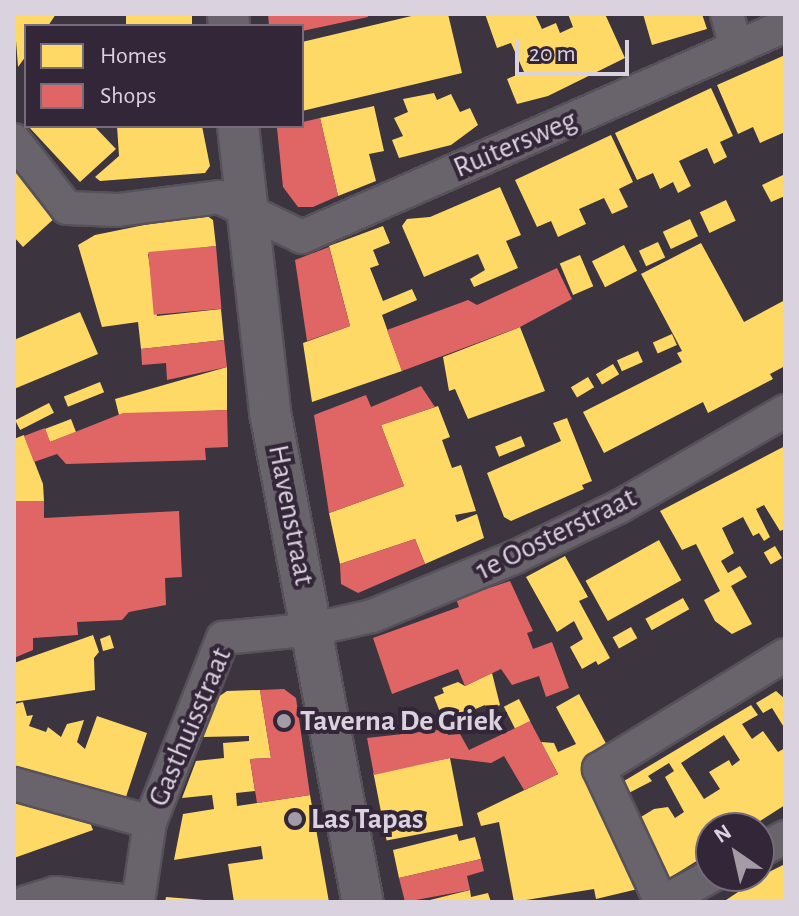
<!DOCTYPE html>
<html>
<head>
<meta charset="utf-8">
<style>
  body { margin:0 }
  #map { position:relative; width:799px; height:916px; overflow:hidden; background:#3c343f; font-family:"Alegreya Sans",sans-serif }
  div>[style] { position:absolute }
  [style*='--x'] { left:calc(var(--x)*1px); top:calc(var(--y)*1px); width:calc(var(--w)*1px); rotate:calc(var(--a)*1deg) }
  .homes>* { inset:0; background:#ffd966; transform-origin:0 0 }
  .shops>* { inset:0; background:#e06666; transform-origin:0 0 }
  .roads { filter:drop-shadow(2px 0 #57515a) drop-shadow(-2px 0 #57515a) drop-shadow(0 2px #57515a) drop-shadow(0 -2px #57515a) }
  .minor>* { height:32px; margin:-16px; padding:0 16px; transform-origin:16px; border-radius:16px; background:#69646c }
  .tertiary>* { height:40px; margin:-20px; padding:0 20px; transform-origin:20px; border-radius:20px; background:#69646c }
  .dots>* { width:22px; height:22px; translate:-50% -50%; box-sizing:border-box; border:4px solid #332638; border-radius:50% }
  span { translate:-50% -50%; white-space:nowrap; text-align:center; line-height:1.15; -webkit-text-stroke:8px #332638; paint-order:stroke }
  .street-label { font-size:30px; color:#dad2de }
  .poi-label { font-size:30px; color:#dad2de; font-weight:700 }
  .left { translate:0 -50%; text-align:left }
  .frame { position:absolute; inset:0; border:16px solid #dad2de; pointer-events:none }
  .legend { position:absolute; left:24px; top:24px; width:280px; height:104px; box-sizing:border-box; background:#332638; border:2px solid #766b7a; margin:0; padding:10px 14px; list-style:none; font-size:24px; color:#dad2de }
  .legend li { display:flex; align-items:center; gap:16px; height:40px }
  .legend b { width:40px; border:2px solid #766b7a }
  .north { position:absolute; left:695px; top:812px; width:80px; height:80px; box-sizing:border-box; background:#332638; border:2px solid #766b7a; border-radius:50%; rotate:326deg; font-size:22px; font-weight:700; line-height:32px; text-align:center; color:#dad2de }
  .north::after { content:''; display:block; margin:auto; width:28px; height:36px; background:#a39ba6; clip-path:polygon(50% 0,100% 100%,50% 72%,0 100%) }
  .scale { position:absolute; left:515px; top:40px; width:114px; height:36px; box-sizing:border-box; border:4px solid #dad2de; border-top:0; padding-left:10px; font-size:24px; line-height:28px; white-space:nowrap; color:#dad2de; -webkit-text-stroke:6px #332638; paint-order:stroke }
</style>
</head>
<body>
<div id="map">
  <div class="homes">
    <i style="clip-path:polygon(14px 14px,56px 14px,48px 26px,26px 26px,26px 56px,18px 67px)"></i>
    <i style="left:126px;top:14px;width:66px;height:12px"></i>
    <i style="clip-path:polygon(420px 14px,448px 14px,462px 73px,302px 111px,302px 42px)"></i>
    <i style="clip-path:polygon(485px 14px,535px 14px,542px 29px,556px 23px,560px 33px,573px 27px,568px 14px,605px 14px,625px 58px,548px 96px,517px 104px,507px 79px,524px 72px,511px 43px,497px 48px)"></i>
    <i style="clip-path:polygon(643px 14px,702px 14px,707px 29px,652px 45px)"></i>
    <i style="clip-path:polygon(785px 55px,785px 132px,760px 143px,753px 127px,738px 134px,717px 85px)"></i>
    <i style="clip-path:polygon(711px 88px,733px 136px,720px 142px,727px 157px,714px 164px,707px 148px,679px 161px,691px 186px,678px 193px,673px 182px,660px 189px,653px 173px,637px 180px,615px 133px)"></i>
    <i style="clip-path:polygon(434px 93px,437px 100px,451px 94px,460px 112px,470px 108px,478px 125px,451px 145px,399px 158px,392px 140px,403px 136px,394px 118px,408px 112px,403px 99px)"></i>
    <i style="clip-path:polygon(374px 106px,384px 151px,369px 154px,376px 181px,338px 196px,320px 118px)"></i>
    <i style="clip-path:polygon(28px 126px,94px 126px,116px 149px,80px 182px)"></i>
    <i style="clip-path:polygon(117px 126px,202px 126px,210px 166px,205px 173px,100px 181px,95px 177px,119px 156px)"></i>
    <i style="clip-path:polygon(611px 135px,633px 182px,619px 189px,628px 207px,612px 214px,604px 198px,579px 209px,586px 224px,558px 237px,551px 221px,537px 227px,515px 180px)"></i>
    <i style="clip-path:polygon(14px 170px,57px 216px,23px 247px,14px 237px)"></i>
    <i style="clip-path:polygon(785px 174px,785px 196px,771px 202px,762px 185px)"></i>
    <i style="clip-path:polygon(500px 187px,521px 235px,506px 241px,518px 268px,474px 287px,470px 279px,485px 270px,478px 254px,424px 277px,402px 226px,407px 219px,430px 217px)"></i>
    <i style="left:726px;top:200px;width:23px;height:29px;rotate:65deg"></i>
    <i style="clip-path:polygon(203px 213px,213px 220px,216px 246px,148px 254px,157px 316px,221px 309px,224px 340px,141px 349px,138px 322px,102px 327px,78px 245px,95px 235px)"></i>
    <i style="left:690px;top:219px;width:19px;height:30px;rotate:65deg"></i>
    <i style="clip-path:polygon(383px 226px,390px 243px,373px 250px,379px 265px,370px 268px,383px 301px,412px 289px,417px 300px,382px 315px,402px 371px,312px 402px,303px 343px,350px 326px,329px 246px)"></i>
    <i style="left:658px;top:242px;width:17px;height:21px;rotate:65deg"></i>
    <i style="clip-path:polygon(701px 243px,744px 322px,785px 300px,785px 366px,770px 374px,773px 379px,708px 413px,703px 402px,604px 453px,583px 412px,682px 362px,677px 353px,682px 351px,641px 274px)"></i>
    <i style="left:624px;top:245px;width:29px;height:36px;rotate:63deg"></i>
    <i style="left:580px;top:255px;width:34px;height:22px;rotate:67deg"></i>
    <i style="clip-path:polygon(80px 312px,98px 354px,14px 389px,14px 340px)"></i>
    <i style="clip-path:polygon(520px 327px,545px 391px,468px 419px,455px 389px,449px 391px,443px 357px)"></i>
    <i style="left:672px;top:334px;width:12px;height:21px;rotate:66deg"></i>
    <i style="left:638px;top:351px;width:12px;height:23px;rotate:66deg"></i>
    <i style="left:613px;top:364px;width:12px;height:20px;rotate:59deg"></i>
    <i style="clip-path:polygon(227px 367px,227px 410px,119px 415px,115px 399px)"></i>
    <i style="left:588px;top:377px;width:12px;height:20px;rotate:59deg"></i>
    <i style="left:100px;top:382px;width:11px;height:39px;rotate:68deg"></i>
    <i style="left:49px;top:403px;width:11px;height:38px;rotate:63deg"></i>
    <i style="clip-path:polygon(438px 406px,450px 437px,442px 440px,452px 468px,461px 465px,476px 511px,455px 515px,457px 522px,477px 514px,484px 538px,425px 564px,415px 539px,340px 564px,329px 513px,404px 486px,381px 425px)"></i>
    <i style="clip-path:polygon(567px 418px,592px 481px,582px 485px,584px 489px,511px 521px,504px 517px,487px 473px,561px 441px,553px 423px)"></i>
    <i style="left:71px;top:419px;width:14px;height:28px;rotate:69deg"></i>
    <i style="clip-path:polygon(24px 435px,43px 484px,44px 501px,14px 501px,14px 439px)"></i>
    <i style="left:521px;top:436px;width:11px;height:28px;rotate:68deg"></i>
    <i style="clip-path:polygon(785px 446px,785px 529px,780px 531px,764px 505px,756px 509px,770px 537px,764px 541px,759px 533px,753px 536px,743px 517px,722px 528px,734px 553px,721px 561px,728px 573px,740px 566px,747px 577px,731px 586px,752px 624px,732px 634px,715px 621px,704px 600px,720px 591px,696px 544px,682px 550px,660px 511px)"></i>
    <i style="left:659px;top:540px;width:46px;height:84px;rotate:61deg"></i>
    <i style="left:775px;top:546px;width:14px;height:13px;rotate:60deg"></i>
    <i style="clip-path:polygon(565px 556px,588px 597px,579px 601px,610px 658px,598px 665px,596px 661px,582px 669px,570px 647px,583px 639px,574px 621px,557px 632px,526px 577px)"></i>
    <i style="left:683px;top:598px;width:13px;height:43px;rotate:61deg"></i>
    <i style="left:631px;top:627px;width:13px;height:21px;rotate:61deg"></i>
    <i style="clip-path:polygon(93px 635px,99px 652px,94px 658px,95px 690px,14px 702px,14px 663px)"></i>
    <i style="clip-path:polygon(110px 635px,114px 648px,103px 651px,100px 639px)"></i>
    <i style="clip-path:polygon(492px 673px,500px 705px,488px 710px,485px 705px,444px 722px,434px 697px,444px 693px,442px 688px,458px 682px,465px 686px)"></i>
    <i style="clip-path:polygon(260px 690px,271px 758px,250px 759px,255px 791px,236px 793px,237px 806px,310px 795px,329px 902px,234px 902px,228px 864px,263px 859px,261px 846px,174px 860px,183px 814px,214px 809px,212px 795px,182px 798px,196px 761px,224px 758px,223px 743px,249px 741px,249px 736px,203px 737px,218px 697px,227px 691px)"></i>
    <i style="clip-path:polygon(776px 691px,785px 699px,785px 729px,772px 708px,763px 713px,756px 703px)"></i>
    <i style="clip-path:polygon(579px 694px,609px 749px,642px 888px,596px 899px,594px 889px,514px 902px,499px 822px,481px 826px,477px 813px,558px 774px,541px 742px,554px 743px,558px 752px,576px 744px,556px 707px)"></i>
    <i style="left:519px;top:699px;width:25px;height:17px;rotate:63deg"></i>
    <i style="clip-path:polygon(23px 702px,27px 716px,33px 715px,29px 726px,46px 732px,48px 727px,61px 737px,67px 724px,84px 720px,77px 742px,85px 749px,97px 716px,147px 733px,125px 800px,14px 767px,14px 704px)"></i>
    <i style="clip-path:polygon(evenodd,751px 705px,758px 715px,742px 724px,752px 739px,763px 731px,778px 752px,785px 748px,785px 805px,749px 828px,711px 828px,711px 852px,663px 882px,636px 820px,654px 809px,668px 807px,675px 818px,684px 812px,665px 777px,674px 771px,669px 763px,648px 776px,652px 781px,619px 798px,614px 787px,751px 705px,724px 735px,740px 760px,732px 766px,729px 760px,709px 772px,720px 789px,704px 799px,681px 763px,724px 735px)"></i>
    <i style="left:450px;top:758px;width:69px;height:78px;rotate:79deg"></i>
    <i style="clip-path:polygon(14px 800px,89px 820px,93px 830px,14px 858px)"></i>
    <i style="clip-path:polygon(457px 834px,459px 841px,475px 837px,481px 859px,399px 878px,393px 850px)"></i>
    <i style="clip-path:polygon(785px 864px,785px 902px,723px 902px,765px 874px)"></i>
    <i style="clip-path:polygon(470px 890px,471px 897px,488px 893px,491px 902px,422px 902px)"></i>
    <i style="clip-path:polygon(166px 897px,204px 900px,204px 902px,165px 902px)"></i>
  </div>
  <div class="shops">
    <i style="clip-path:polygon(268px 14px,367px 14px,368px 17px,302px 31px,302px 26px,269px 26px)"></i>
    <i style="clip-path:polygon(320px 118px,338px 196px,313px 207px,298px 207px,283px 187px,277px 128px)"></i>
    <i style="left:216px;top:246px;width:63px;height:68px;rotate:85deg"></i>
    <i style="clip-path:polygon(329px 247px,350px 326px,307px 341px,295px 260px)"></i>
    <i style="clip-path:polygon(557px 268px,572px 299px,520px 327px,402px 371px,387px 330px,468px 300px,477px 305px)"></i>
    <i style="clip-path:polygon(224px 340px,227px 367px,167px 380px,166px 363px,142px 365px,141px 349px)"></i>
    <i style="clip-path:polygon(421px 386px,435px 407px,381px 425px,404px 486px,329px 513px,314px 415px,366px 395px,371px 407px)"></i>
    <i style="clip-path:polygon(227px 410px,228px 447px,205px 448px,206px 460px,66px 464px,57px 454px,34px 462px,24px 436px,45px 428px,50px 442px,123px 413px)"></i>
    <i style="clip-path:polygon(14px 501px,44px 501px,44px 518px,179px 511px,182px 577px,165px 578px,166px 605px,129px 612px,122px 620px,77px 622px,78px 635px,33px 638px,33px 650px,14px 658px)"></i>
    <i style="clip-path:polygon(415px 539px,425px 564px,358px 593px,341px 584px,340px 564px)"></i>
    <i style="clip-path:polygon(510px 581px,533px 631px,527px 633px,533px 649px,552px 642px,569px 688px,546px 697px,539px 676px,512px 685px,501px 669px,465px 686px,458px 669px,392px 694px,373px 638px,459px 607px,456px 599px)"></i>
    <i style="clip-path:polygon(284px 689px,296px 698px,310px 795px,257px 803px,250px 759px,271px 758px,260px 690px)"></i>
    <i style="clip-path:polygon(530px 721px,558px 774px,524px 790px,504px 756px,491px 763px,450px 758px,374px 775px,367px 738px,447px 729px,448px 735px,460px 734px,469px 750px)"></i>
    <i style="clip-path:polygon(481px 859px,484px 871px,467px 876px,470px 890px,405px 902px,399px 878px)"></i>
  </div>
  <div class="roads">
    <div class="minor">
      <i style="--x:727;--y:14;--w:35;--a:75"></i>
      <i style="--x:14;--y:140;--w:86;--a:52.1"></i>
      <i style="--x:67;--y:208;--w:51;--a:2.2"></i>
      <i style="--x:118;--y:210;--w:102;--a:-7.3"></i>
      <i style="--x:219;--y:197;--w:92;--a:25.7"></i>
      <i style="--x:302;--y:237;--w:527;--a:-23.6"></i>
      <i style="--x:14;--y:784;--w:141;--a:15.6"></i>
      <i style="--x:759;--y:851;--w:30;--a:-28"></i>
      <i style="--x:26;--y:902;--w:30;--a:-17"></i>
      <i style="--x:55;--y:893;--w:76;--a:6.8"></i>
      <i style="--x:138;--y:902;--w:81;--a:-81.5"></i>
      <i style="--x:150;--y:822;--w:198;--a:-68.4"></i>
      <i style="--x:223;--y:638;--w:91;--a:-5.6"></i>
      <i style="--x:314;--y:629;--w:59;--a:-12.6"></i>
      <i style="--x:372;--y:616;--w:155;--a:-22.4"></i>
      <i style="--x:515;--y:557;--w:115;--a:-25.7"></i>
      <i style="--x:619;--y:507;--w:192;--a:-30"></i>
      <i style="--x:661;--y:902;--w:147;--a:-115"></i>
      <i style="--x:599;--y:769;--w:218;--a:-31.5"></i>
      <i style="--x:663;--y:902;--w:55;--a:-28.4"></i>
    </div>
    <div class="tertiary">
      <i style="--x:228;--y:14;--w:12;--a:85"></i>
      <i style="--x:238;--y:126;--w:288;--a:83.6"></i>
      <i style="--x:270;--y:412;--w:499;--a:79.3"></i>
    </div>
  </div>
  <div class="dots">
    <i style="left:284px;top:721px;background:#a39ba6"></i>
    <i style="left:295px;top:819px;background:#a39ba6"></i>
  </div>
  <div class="street-label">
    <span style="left:515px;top:144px;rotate:-23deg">Ruitersweg</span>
    <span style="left:291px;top:515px;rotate:79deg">Havenstraat</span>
    <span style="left:556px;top:534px;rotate:-26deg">1e Oosterstraat</span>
    <span style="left:190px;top:727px;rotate:-67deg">Gasthuisstraat</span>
  </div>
  <div class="poi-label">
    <span class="left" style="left:300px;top:721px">Taverna De Griek</span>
    <span class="left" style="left:311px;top:819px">Las Tapas</span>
  </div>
  <div class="frame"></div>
  <ul class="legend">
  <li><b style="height:22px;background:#ffd966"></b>Homes</li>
  <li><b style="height:22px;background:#e06666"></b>Shops</li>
  </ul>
  <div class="north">N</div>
  <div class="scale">20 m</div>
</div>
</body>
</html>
